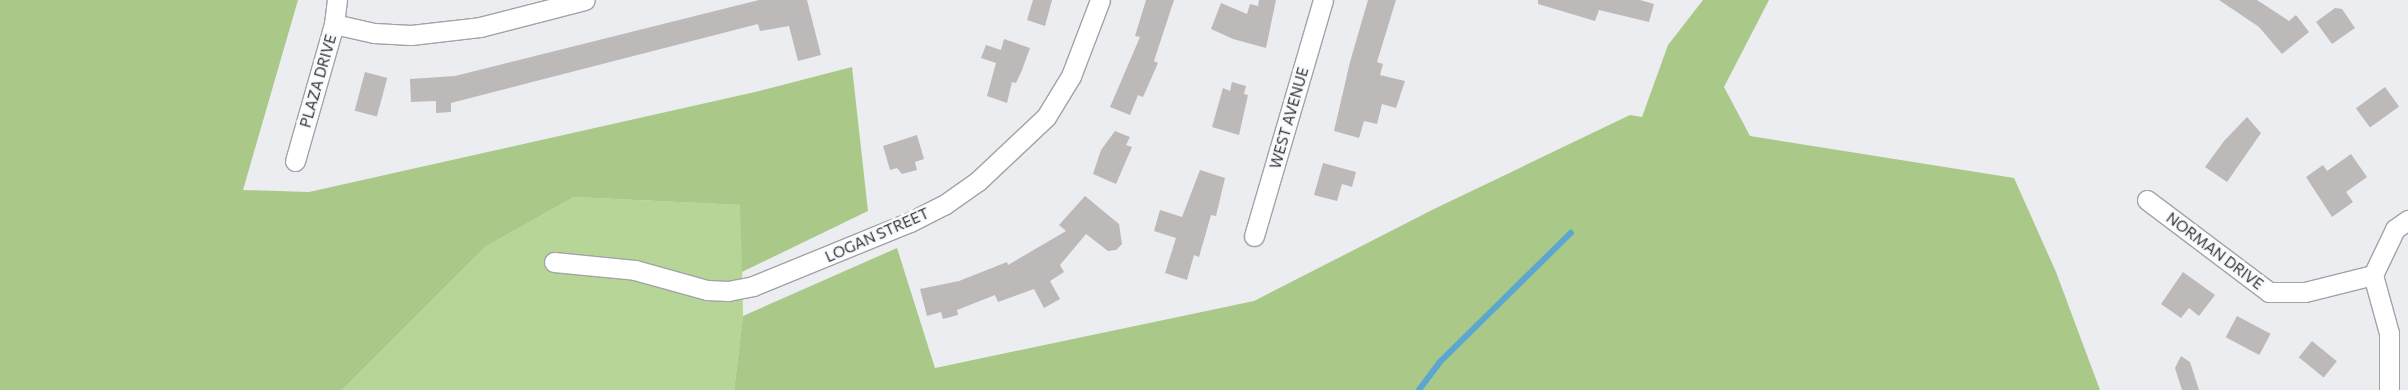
<!DOCTYPE html>
<html>
<head>
<meta charset="utf-8">
<style>
  body { margin:0 }
  #map { position:relative; width:2408px; height:390px; overflow:hidden; background:#ebedf1; font-family:Commissioner,sans-serif }
  div>[style] { position:absolute }
  [style*='--x'] { left:calc(var(--x)*1px); top:calc(var(--y)*1px); width:calc(var(--w)*1px); rotate:calc(var(--a)*1deg) }
  .green>* { inset:0; background:#b7d597 }
  .forest>* { inset:0; background:#aac988 }
  .stream>* { height:5.5px; margin:-2.75px; padding:0 2.75px; transform-origin:2.75px; border-radius:2.75px; background:#5da6cd }
  .building>* { inset:0; background:#bdb9b8; transform-origin:0 0 }
  .roads { filter:drop-shadow(1px 0 #a1a3a7) drop-shadow(-1px 0 #a1a3a7) drop-shadow(0 1px #a1a3a7) drop-shadow(0 -1px #a1a3a7) }
  .minor>* { height:19px; margin:-9.5px; padding:0 9.5px; transform-origin:9.5px; border-radius:9.5px; background:#fff }
  span { translate:-50% -50%; white-space:nowrap; text-align:center; line-height:1.15; -webkit-text-stroke:5px #f8fafe; paint-order:stroke }
  .street-label { font-size:15px; color:#333436 }
</style>
</head>
<body>
<div id="map">
  <div class="green">
    <i style="clip-path:polygon(574px 197px,741px 205px,743px 316px,734px 390px,342px 390px,485px 247px)"></i>
  </div>
  <div class="forest">
    <i style="clip-path:polygon(0 0,298px 0,243px 190px,309px 192px,755px 92px,852px 67px,868px 211px,742px 272px,740px 205px,574px 197px,485px 247px,342px 390px,0 390px)"></i>
    <i style="clip-path:polygon(1703px 0,1769px 0,1724px 87px,1750px 136px,2014px 178px,2056px 272px,2100px 390px,734px 390px,743px 316px,897px 248px,935px 368px,1254px 301px,1434px 209px,1630px 115px,1642px 117px,1668px 45px)"></i>
  </div>
  <div class="stream">
    <i style="--x:1419;--y:390;--w:34;--a:-53"></i>
    <i style="--x:1439;--y:363;--w:185;--a:-44.6"></i>
  </div>
  <div class="building">
    <i style="clip-path:polygon(759px 0,807px 0,821px 55px,798px 61px,789px 26px,760px 31px,758px 24px,451px 103px,451px 112px,436px 113px,436px 101px,411px 102px,410px 79px,455px 76px)"></i>
    <i style="clip-path:polygon(1033px 0,1052px 0,1045px 26px,1027px 20px)"></i>
    <i style="clip-path:polygon(1146px 0,1174px 0,1154px 61px,1158px 63px,1143px 97px,1138px 95px,1130px 115px,1110px 107px,1140px 37px,1135px 36px)"></i>
    <i style="clip-path:polygon(1259px 0,1276px 0,1266px 48px,1233px 39px,1211px 29px,1221px 3px,1247px 14px,1250px 4px,1258px 6px)"></i>
    <i style="clip-path:polygon(1368px 0,1396px 0,1377px 62px,1383px 64px,1380px 75px,1405px 81px,1396px 108px,1382px 104px,1377px 124px,1364px 121px,1359px 138px,1334px 131px,1350px 62px)"></i>
    <i style="clip-path:polygon(1538px 0,1640px 0,1654px 4px,1649px 22px,1599px 10px,1595px 21px,1538px 4px)"></i>
    <i style="clip-path:polygon(2219px 0,2257px 0,2289px 21px,2296px 15px,2309px 32px,2282px 54px,2259px 27px)"></i>
    <i style="clip-path:polygon(2335px 8px,2342px 9px,2355px 28px,2332px 44px,2316px 22px)"></i>
    <i style="clip-path:polygon(1004px 39px,1030px 48px,1022px 70px,1016px 83px,1012px 82px,1007px 103px,987px 96px,996px 63px,981px 58px,986px 45px,1001px 50px)"></i>
    <i style="left:365px;top:72px;width:23px;height:40px;rotate:15deg"></i>
    <i style="clip-path:polygon(1232px 82px,1246px 86px,1244px 94px,1248px 95px,1239px 135px,1212px 127px,1223px 88px,1230px 91px)"></i>
    <i style="left:2385px;top:87px;width:24px;height:36px;rotate:54deg"></i>
    <i style="clip-path:polygon(2247px 117px,2261px 133px,2227px 182px,2205px 167px,2224px 141px)"></i>
    <i style="clip-path:polygon(1115px 131px,1130px 137px,1126px 145px,1132px 147px,1116px 184px,1093px 174px,1101px 150px)"></i>
    <i style="clip-path:polygon(917px 135px,924px 159px,915px 162px,917px 170px,902px 174px,897px 168px,890px 170px,883px 146px)"></i>
    <i style="clip-path:polygon(2351px 154px,2367px 177px,2346px 192px,2353px 202px,2332px 217px,2306px 177px,2323px 165px,2327px 171px)"></i>
    <i style="clip-path:polygon(1323px 163px,1356px 172px,1352px 187px,1342px 184px,1337px 201px,1314px 195px)"></i>
    <i style="clip-path:polygon(1200px 170px,1225px 178px,1216px 216px,1211px 215px,1199px 257px,1194px 255px,1187px 280px,1165px 273px,1176px 238px,1154px 231px,1160px 210px,1182px 217px)"></i>
    <i style="clip-path:polygon(1085px 196px,1119px 224px,1122px 244px,1116px 250px,1108px 251px,1086px 234px,1060px 265px,1064px 272px,1050px 281px,1060px 299px,1044px 308px,1034px 289px,998px 302px,995px 295px,957px 310px,958px 315px,943px 319px,941px 312px,927px 316px,920px 289px,959px 281px,1007px 262px,1008px 265px,1066px 231px,1059px 225px)"></i>
    <i style="clip-path:polygon(2183px 272px,2215px 295px,2199px 316px,2189px 308px,2181px 318px,2161px 304px)"></i>
    <i style="left:2237px;top:316px;width:38px;height:24px;rotate:28deg"></i>
    <i style="left:2312px;top:341px;width:32px;height:21px;rotate:39deg"></i>
    <i style="clip-path:polygon(2181px 356px,2190px 362px,2199px 390px,2182px 390px,2175px 368px)"></i>
  </div>
  <div class="roads">
    <div class="minor">
      <i style="--x:334;--y:24;--w:41;--a:12.7"></i>
      <i style="--x:374;--y:33;--w:37;--a:3"></i>
      <i style="--x:411;--y:35;--w:69;--a:-6.6"></i>
      <i style="--x:480;--y:27;--w:108;--a:-14.4"></i>
      <i style="--x:295;--y:161;--w:142;--a:-74.1"></i>
      <i style="--x:334;--y:24;--w:24;--a:-83"></i>
      <i style="--x:2147;--y:200;--w:153;--a:37"></i>
      <i style="--x:2269;--y:292;--w:36;--a:0"></i>
      <i style="--x:2305;--y:292;--w:70;--a:-14"></i>
      <i style="--x:1254;--y:236;--w:246;--a:-73.7"></i>
      <i style="--x:554;--y:262;--w:81;--a:5.6"></i>
      <i style="--x:635;--y:270;--w:75;--a:15.5"></i>
      <i style="--x:707;--y:290;--w:21;--a:3"></i>
      <i style="--x:728;--y:291;--w:25;--a:-11"></i>
      <i style="--x:753;--y:286;--w:170;--a:-22.2"></i>
      <i style="--x:910;--y:222;--w:38;--a:-27"></i>
      <i style="--x:944;--y:205;--w:42;--a:-35.2"></i>
      <i style="--x:978;--y:181;--w:93;--a:-43.3"></i>
      <i style="--x:1046;--y:117;--w:48;--a:-58.6"></i>
      <i style="--x:1071;--y:76;--w:81;--a:-69.1"></i>
      <i style="--x:2389;--y:390;--w:57;--a:-90"></i>
      <i style="--x:2389;--y:333;--w:60;--a:-105.4"></i>
      <i style="--x:2373;--y:275;--w:51;--a:-64.4"></i>
      <i style="--x:2395;--y:229;--w:16;--a:-35"></i>
    </div>
  </div>
  <div class="street-label">
    <span style="left:318px;top:81px;rotate:-74deg">PLAZA DRIVE</span>
    <span style="left:1289px;top:118px;rotate:-74deg">WEST AVENUE</span>
    <span style="left:877px;top:235px;rotate:-24deg">LOGAN STREET</span>
    <span style="left:2215px;top:251px;rotate:37deg">NORMAN DRIVE</span>
  </div>
</div>
</body>
</html>
